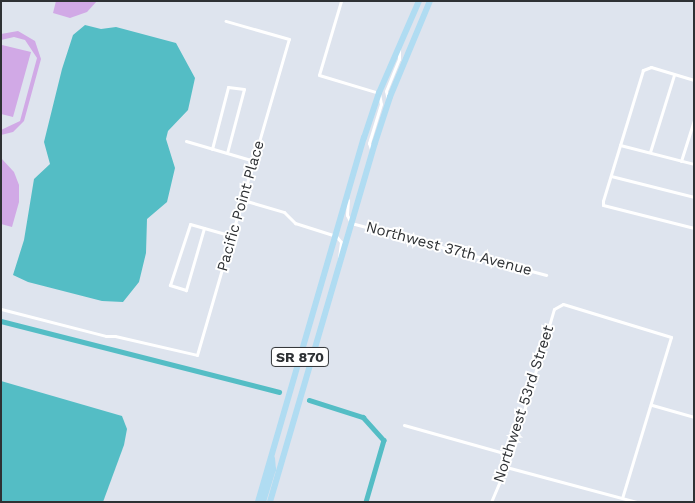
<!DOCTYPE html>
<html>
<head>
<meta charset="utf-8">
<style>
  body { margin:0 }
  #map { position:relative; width:695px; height:503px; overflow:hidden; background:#dee4ee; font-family:"Work Sans",sans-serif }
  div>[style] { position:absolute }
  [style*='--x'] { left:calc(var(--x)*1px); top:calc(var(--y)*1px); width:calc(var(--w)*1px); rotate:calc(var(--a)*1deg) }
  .green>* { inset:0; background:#d1a9e6 }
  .water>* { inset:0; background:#54bdc5 }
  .canal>* { height:4.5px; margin:-2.25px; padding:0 2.25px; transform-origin:2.25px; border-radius:2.25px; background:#54bdc5 }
  .minor>* { height:3px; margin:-1.5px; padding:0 1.5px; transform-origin:1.5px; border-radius:1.5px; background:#fff }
  .trunk>* { height:5.5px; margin:-2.75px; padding:0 2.75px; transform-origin:2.75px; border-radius:2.75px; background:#b0dcf2 }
  span { translate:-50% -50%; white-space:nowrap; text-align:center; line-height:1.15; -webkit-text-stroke:4px #fff; paint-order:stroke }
  .shield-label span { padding:1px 4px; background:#fff; border:1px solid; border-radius:4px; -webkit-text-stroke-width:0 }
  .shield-label { font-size:14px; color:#2e3134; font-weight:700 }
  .street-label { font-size:15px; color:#2e3134 }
  .frame { position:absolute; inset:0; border:2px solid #2e3134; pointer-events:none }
</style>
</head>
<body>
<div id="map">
  <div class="green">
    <i style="clip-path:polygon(56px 1px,97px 1px,87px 12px,70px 18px,53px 13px)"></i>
    <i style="clip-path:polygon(18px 31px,35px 41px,41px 59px,24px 121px,13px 132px,1px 135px,1px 130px,20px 121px,37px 58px,25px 40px,14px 37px,1px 40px,1px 34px)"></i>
    <i style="clip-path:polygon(2px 45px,31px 52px,13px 117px,1px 114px)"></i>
    <i style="clip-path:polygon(1px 158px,14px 172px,19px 185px,19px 202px,12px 227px,1px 224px)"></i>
  </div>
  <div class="water">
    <i style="clip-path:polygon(85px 25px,101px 29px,116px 27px,176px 43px,195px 78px,188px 110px,168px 131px,166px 139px,175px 168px,167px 202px,147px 219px,146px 253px,139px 282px,123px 302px,102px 301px,28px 282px,13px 275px,24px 240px,34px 179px,50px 164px,44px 142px,62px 69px,73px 35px)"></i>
    <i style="clip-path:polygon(1px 381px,122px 416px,127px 429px,124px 445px,103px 502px,1px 502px)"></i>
  </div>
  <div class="canal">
    <i style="--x:1;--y:321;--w:287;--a:14.3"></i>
    <i style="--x:309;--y:400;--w:57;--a:17.5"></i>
    <i style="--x:363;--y:417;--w:31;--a:48"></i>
    <i style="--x:384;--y:440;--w:65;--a:106.2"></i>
  </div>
  <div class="minor">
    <i style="--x:341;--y:1;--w:77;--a:106.6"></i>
    <i style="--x:319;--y:75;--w:63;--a:16.7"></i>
    <i style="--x:379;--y:93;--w:11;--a:80"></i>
    <i style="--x:381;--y:104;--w:41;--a:107.1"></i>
    <i style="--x:369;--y:143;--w:9;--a:72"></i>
    <i style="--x:694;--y:80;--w:45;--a:-163.2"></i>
    <i style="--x:651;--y:67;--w:9;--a:159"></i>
    <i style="--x:643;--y:70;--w:137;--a:107"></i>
    <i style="--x:603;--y:201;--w:4;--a:90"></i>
    <i style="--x:603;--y:205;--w:94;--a:14.2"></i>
    <i style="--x:388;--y:101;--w:10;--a:-101"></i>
    <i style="--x:386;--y:91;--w:35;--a:-68"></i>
    <i style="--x:399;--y:59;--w:10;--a:-90"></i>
    <i style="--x:186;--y:141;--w:71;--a:16.4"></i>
    <i style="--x:620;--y:145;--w:76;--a:14.4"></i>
    <i style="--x:212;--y:149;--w:64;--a:-75.5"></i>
    <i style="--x:228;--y:87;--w:16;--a:7"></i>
    <i style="--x:244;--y:89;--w:66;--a:104.9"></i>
    <i style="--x:650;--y:152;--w:81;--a:-72.7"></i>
    <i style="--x:681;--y:161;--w:43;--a:-72.4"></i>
    <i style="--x:611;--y:176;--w:86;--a:14.2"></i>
    <i style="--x:243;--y:200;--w:43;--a:16.3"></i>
    <i style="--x:284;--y:212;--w:16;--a:45"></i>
    <i style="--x:295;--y:223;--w:43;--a:17.6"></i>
    <i style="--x:336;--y:236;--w:8;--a:50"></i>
    <i style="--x:341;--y:242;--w:24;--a:97"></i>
    <i style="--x:348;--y:200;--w:15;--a:94"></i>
    <i style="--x:347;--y:215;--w:9;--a:63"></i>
    <i style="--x:351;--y:223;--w:202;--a:14.9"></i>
    <i style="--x:204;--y:228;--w:65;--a:106.2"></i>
    <i style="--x:186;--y:290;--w:17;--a:-163"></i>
    <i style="--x:170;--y:285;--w:64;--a:-71.8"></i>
    <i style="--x:190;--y:224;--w:44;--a:15.9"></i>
    <i style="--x:1;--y:309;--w:108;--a:14.4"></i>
    <i style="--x:106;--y:336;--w:9;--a:0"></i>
    <i style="--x:115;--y:336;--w:84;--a:13"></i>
    <i style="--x:197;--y:355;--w:329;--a:-73.8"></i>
    <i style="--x:289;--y:39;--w:66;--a:-164.1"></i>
    <i style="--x:652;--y:405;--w:44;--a:15.9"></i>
    <i style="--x:404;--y:425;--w:111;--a:15.7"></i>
    <i style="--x:506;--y:467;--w:136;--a:15"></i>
    <i style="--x:491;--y:502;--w:51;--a:-66.9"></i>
    <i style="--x:511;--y:455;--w:152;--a:-73.6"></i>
    <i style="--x:554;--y:309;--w:10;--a:-29"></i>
    <i style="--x:563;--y:304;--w:113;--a:17"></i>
    <i style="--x:671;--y:337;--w:168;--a:106.9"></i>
  </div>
  <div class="trunk">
    <i style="--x:258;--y:502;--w:379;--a:-73.8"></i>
    <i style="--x:364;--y:138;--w:47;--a:-71.6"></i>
    <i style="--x:379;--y:93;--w:100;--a:-66.5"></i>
    <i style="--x:263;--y:502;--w:34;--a:-73"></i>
    <i style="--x:273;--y:470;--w:11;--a:-95"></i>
    <i style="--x:270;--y:502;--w:374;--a:-73.7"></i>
    <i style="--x:375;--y:143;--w:48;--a:-71.9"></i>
    <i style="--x:390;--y:97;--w:104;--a:-67.4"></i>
  </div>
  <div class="shield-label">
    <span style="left:300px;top:357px">SR 870</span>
  </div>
  <div class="street-label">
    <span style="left:241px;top:206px;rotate:-74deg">Pacific Point Place</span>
    <span style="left:449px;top:249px;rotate:15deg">Northwest 37th Avenue</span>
    <span style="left:524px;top:404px;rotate:-72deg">Northwest 53rd Street</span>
  </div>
  <div class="frame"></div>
</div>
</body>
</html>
